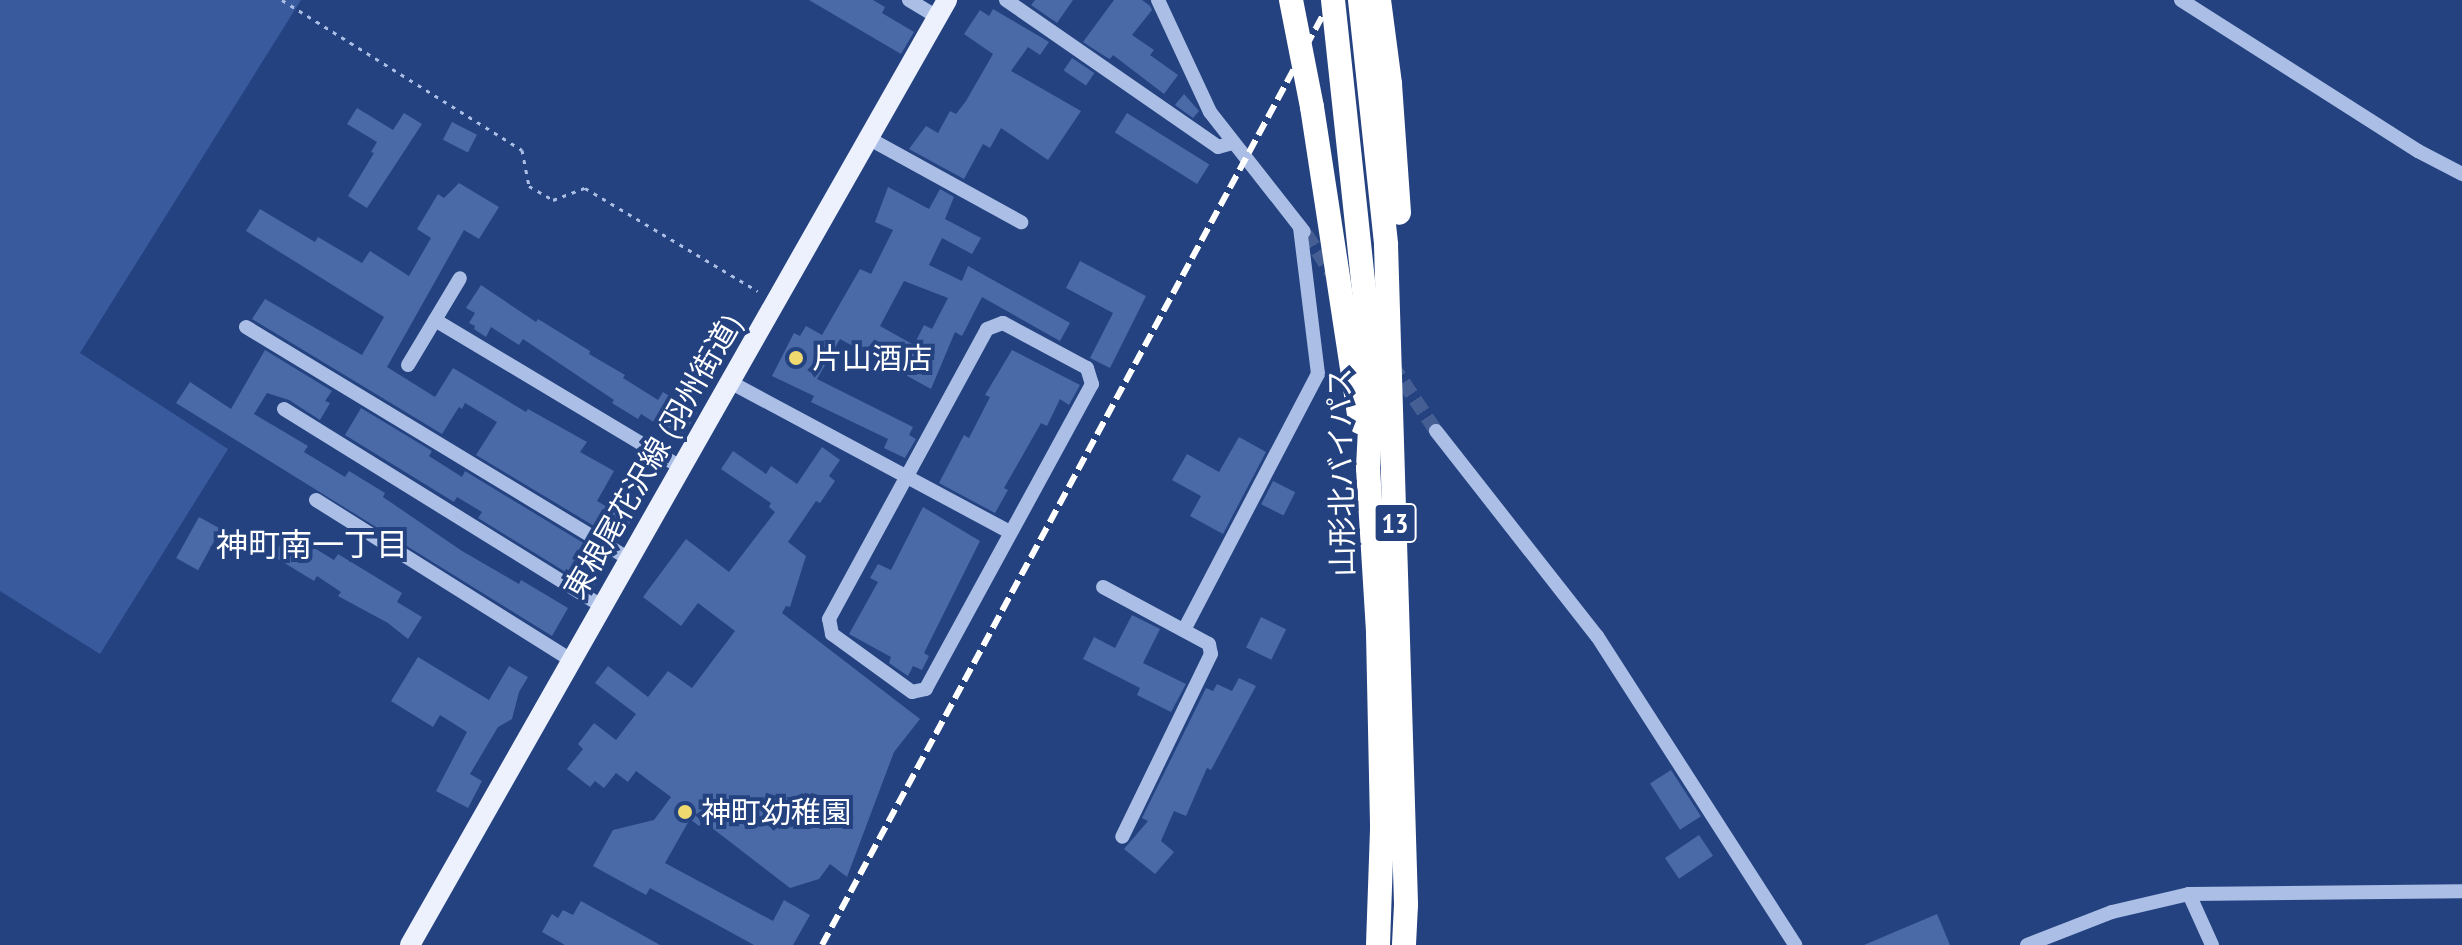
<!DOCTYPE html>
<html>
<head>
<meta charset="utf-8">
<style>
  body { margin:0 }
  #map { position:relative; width:2462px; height:945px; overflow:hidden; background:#244280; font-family:"PT Sans Narrow","Noto Sans JP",sans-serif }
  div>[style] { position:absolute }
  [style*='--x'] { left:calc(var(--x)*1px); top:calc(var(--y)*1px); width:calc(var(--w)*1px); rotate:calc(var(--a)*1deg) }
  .green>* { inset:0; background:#395a9d }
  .building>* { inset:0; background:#4969a7; transform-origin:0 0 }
  .minor-tunnel>* { height:14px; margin-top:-7px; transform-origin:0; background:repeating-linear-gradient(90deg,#455e93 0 14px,transparent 0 21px) }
  .path>* { height:3px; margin-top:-1.5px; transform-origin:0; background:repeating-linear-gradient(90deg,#abbfe6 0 4px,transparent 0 10px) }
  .minor>* { height:14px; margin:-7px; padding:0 7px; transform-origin:7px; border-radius:7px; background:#abbfe6 }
  .major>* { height:20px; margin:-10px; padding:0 10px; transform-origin:10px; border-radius:10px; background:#ecf1fd }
  .highway>* { height:24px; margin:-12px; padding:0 12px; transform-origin:12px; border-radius:12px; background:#fff }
  .rail>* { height:6px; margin-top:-3px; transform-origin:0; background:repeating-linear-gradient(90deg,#fff 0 14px,transparent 0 20px) }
  .highway-bridge>* { height:24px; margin:-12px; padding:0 12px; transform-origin:12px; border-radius:12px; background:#fff }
  .dots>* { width:22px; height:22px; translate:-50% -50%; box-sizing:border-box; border:4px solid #244280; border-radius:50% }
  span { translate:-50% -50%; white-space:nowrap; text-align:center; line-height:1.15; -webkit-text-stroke:8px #244280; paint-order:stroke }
  .shield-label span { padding:2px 6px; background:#244280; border:2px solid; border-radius:6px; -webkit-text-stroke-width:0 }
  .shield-label { font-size:28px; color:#fff; font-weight:700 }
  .poi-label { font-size:30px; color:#fff }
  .left { translate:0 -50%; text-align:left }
  .street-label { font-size:30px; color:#fff }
  .neighbourhood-label { font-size:32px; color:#fff }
</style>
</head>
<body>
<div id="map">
  <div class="green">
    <i style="clip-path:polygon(0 0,301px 0,80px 353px,228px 449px,100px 654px,0 591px)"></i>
  </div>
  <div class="building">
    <i style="clip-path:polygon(809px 0,873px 0,885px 7px,882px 13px,914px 32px,901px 54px)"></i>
    <i style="clip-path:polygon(1035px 0,1073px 0,1057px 23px,1031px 5px)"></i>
    <i style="clip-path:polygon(1114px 0,1142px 0,1150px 6px,1152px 10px,1132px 35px,1154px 50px,1150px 55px,1178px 75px,1164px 94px,1113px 55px,1110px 59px,1106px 57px,1083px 42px)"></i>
    <i style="clip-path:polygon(993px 9px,1049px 42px,1040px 55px,1028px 47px,1011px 71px,1081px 111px,1048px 160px,1001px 128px,990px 148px,983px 144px,964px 179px,909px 149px,926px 126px,938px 133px,950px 111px,956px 114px,966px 101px,993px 54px,964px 34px,980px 10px,989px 16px)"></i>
    <i style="left:1072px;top:58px;width:27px;height:15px;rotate:34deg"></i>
    <i style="clip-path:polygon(1184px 94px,1199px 111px,1193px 118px,1175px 105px)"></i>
    <i style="clip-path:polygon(357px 108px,393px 130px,404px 113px,422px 124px,367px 208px,348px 196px,374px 153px,371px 152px,377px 142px,347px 124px)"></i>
    <i style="left:1127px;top:113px;width:97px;height:23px;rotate:32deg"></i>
    <i style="left:452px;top:122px;width:28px;height:20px;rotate:27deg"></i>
    <i style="clip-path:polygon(459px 183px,499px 207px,479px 239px,464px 230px,387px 367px,435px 397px,453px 368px,526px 412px,528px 409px,587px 442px,580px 452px,614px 471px,597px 501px,631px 521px,619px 541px,476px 455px,497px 422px,465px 403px,462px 409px,459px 407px,442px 434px,252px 319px,265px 299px,362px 355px,384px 317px,246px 231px,260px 209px,315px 242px,318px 237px,362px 263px,370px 251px,409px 276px,431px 238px,417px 229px,438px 194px,444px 198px)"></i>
    <i style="clip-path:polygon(evenodd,888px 187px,929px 209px,940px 189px,954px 197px,945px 219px,981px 238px,972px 254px,942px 238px,929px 265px,962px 281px,968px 266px,1070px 323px,1060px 341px,982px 297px,962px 336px,955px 332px,931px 389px,840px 339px,817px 379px,913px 427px,909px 435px,916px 439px,905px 458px,884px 448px,888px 439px,811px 402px,814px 396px,772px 376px,794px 333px,800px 336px,806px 326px,822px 335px,860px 269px,871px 274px,893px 230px,875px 222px,888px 187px,904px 281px,948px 298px,932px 329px,924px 325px,914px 345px,880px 326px,904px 281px)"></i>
    <i style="clip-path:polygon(1080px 261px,1146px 296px,1110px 368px,1090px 358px,1113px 313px,1066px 288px)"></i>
    <i style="clip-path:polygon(481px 285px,536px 322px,538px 319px,590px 351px,589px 354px,625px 375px,623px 378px,658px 400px,663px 392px,697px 413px,681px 439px,641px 414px,638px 419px,612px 403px,614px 400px,523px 339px,519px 345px,491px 327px,486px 337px,474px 329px,475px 326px,469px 323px,475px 313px,466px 308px)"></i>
    <i style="clip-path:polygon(265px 350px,332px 391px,325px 401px,330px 403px,320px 420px,289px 400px,267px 393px,254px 414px,308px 446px,304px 452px,345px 477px,349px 471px,385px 493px,383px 497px,462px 551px,519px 584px,521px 580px,568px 608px,552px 636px,176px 403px,190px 382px,231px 409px)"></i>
    <i style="clip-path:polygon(1012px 350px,1080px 385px,1069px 405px,1060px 399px,1047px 426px,1041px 423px,1004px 488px,1008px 490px,995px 513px,939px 483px,964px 435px,969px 438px,990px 397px,985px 395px)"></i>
    <i style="clip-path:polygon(361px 408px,432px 451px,429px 456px,462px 477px,465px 471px,608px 558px,593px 589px,478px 518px,482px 512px,457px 497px,454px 502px,345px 435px)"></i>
    <i style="clip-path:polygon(1239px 437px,1266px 452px,1223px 534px,1190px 516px,1201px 496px,1172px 480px,1187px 454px,1219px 472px)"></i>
    <i style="clip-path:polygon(822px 447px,840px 460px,829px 476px,835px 481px,820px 503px,816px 501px,788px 542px,806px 556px,790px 607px,786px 606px,782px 613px,920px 719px,894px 752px,847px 877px,830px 864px,819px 879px,790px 888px,703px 821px,699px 826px,690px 819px,665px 863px,773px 921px,784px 900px,810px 915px,793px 945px,754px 945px,650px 888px,646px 895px,593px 866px,613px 830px,654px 820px,671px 797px,636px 771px,628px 782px,616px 773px,604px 788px,595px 781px,590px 787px,567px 769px,583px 749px,578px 744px,594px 723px,616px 740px,636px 714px,595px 683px,608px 666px,648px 697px,668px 671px,692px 688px,735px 631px,698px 603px,681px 626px,643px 597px,686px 539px,729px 572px,775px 512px,769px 507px,771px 503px,721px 469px,733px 451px,766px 474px,771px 466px,797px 484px)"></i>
    <i style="left:1273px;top:481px;width:25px;height:26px;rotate:27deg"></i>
    <i style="clip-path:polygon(923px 507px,980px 541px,924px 653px,929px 656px,922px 670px,913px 666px,908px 676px,889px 663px,891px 657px,849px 634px,878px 582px,870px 578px,878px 564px,891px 570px)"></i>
    <i style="left:199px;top:517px;width:25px;height:47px;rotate:29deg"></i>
    <i style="clip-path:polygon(288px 532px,334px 560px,338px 554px,402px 593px,397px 602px,422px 617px,408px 639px,388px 623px,338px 596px,341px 592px,317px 576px,314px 581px,273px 556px)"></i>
    <i style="clip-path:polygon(1132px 615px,1160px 629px,1143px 663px,1186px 684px,1171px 712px,1137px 695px,1140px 688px,1083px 659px,1094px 637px,1115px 648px)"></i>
    <i style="left:1261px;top:617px;width:28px;height:34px;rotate:26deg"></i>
    <i style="clip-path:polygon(418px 657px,489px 700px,509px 666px,528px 677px,519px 692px,512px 719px,498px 727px,470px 774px,482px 781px,468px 808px,436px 791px,467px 732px,440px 715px,433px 727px,391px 701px)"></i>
    <i style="clip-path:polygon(1239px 678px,1256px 686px,1211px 770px,1207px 768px,1186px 816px,1174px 811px,1161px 841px,1174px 852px,1155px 874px,1124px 849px,1148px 821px,1142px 818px,1206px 688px,1213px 691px,1217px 684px,1232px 691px)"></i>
    <i style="left:1671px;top:770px;width:55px;height:25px;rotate:57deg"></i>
    <i style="left:1699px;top:835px;width:25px;height:41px;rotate:56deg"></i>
    <i style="clip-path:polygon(581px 901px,660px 945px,565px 945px,542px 932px,552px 914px,558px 918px,563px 910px,573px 915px)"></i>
    <i style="clip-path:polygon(1937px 914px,1950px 945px,1864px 945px)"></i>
  </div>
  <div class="minor-tunnel">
    <i style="--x:1306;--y:234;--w:51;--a:56.9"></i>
    <i style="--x:1392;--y:365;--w:79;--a:56.3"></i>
  </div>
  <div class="path">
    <i style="--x:282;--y:0;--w:283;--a:32"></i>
    <i style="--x:522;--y:150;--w:37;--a:79"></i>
    <i style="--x:529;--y:186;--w:28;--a:30"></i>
    <i style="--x:553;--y:200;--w:34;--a:-21"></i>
    <i style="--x:585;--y:188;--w:201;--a:30.8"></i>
  </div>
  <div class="minor">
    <i style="--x:909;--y:0;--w:33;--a:31"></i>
    <i style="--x:1006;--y:0;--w:258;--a:34.7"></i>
    <i style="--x:1218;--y:147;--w:16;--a:-15"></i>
    <i style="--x:1158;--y:0;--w:123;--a:65.1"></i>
    <i style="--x:1210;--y:112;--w:152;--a:51.9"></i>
    <i style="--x:2181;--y:0;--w:281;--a:32.5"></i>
    <i style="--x:2418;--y:151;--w:50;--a:27.6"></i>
    <i style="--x:868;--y:138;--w:175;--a:28.8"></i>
    <i style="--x:435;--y:320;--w:287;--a:30.9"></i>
    <i style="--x:1003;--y:323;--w:95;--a:28.2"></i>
    <i style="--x:1087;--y:368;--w:17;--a:73"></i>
    <i style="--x:1092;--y:384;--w:347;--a:118.6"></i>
    <i style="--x:926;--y:689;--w:14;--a:168"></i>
    <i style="--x:912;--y:692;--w:99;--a:-144.1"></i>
    <i style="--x:832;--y:634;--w:15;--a:-101"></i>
    <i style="--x:829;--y:619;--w:330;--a:-61.4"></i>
    <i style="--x:987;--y:329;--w:17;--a:-21"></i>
    <i style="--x:246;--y:327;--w:448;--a:31.2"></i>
    <i style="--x:408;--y:365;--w:101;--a:-59.1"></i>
    <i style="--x:730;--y:382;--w:318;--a:28.2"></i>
    <i style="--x:284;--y:409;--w:374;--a:31.8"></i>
    <i style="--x:1436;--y:431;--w:261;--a:51.9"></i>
    <i style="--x:1597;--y:636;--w:367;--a:57.3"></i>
    <i style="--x:316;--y:500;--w:301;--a:32.1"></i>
    <i style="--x:1103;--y:587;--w:120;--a:28.3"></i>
    <i style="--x:1209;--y:644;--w:10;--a:79"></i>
    <i style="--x:1211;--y:654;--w:203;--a:115.9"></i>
    <i style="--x:1184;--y:630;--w:289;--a:-62.4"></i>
    <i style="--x:1318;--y:374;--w:148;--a:-97"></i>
    <i style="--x:2189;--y:894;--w:56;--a:65.7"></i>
    <i style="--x:2027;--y:945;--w:91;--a:-21.2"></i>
    <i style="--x:2112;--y:912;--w:79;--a:-13.2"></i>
    <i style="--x:2189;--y:894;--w:273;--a:-0.6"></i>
  </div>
  <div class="major">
    <i style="--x:410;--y:945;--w:1087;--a:-60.39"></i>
  </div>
  <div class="highway">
    <i style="--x:1333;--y:0;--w:374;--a:83.9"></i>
    <i style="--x:1373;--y:372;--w:96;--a:93"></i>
    <i style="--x:1368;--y:468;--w:165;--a:86.5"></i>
    <i style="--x:1378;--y:633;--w:197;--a:88.8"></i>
    <i style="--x:1382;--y:830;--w:115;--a:92"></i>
    <i style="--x:1360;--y:0;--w:246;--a:83.9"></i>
    <i style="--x:1386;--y:245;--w:660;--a:88.26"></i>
    <i style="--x:1406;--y:905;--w:40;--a:92.9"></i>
    <i style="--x:1379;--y:0;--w:85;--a:82.5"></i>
    <i style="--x:1390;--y:84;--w:129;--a:86"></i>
    <i style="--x:1312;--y:107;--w:319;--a:81.3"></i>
  </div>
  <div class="rail">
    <i style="--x:822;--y:945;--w:1073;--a:-61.69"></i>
  </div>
  <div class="highway-bridge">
    <i style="--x:1291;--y:0;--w:109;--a:78.9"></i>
  </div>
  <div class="dots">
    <i style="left:796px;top:358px;background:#f0d96f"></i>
    <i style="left:685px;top:812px;background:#f0d96f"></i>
  </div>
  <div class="shield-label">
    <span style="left:1395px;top:523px">13</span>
  </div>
  <div class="poi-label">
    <span class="left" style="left:812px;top:358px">片山酒店</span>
    <span class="left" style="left:701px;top:812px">神町幼稚園</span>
  </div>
  <div class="street-label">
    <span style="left:652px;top:457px;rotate:-60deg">東根尾花沢線 (羽州街道)</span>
    <span style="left:1341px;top:472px;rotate:-91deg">山形北バイパス</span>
  </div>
  <div class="neighbourhood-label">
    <span style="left:312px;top:544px">神町南一丁目</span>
  </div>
</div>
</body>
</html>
